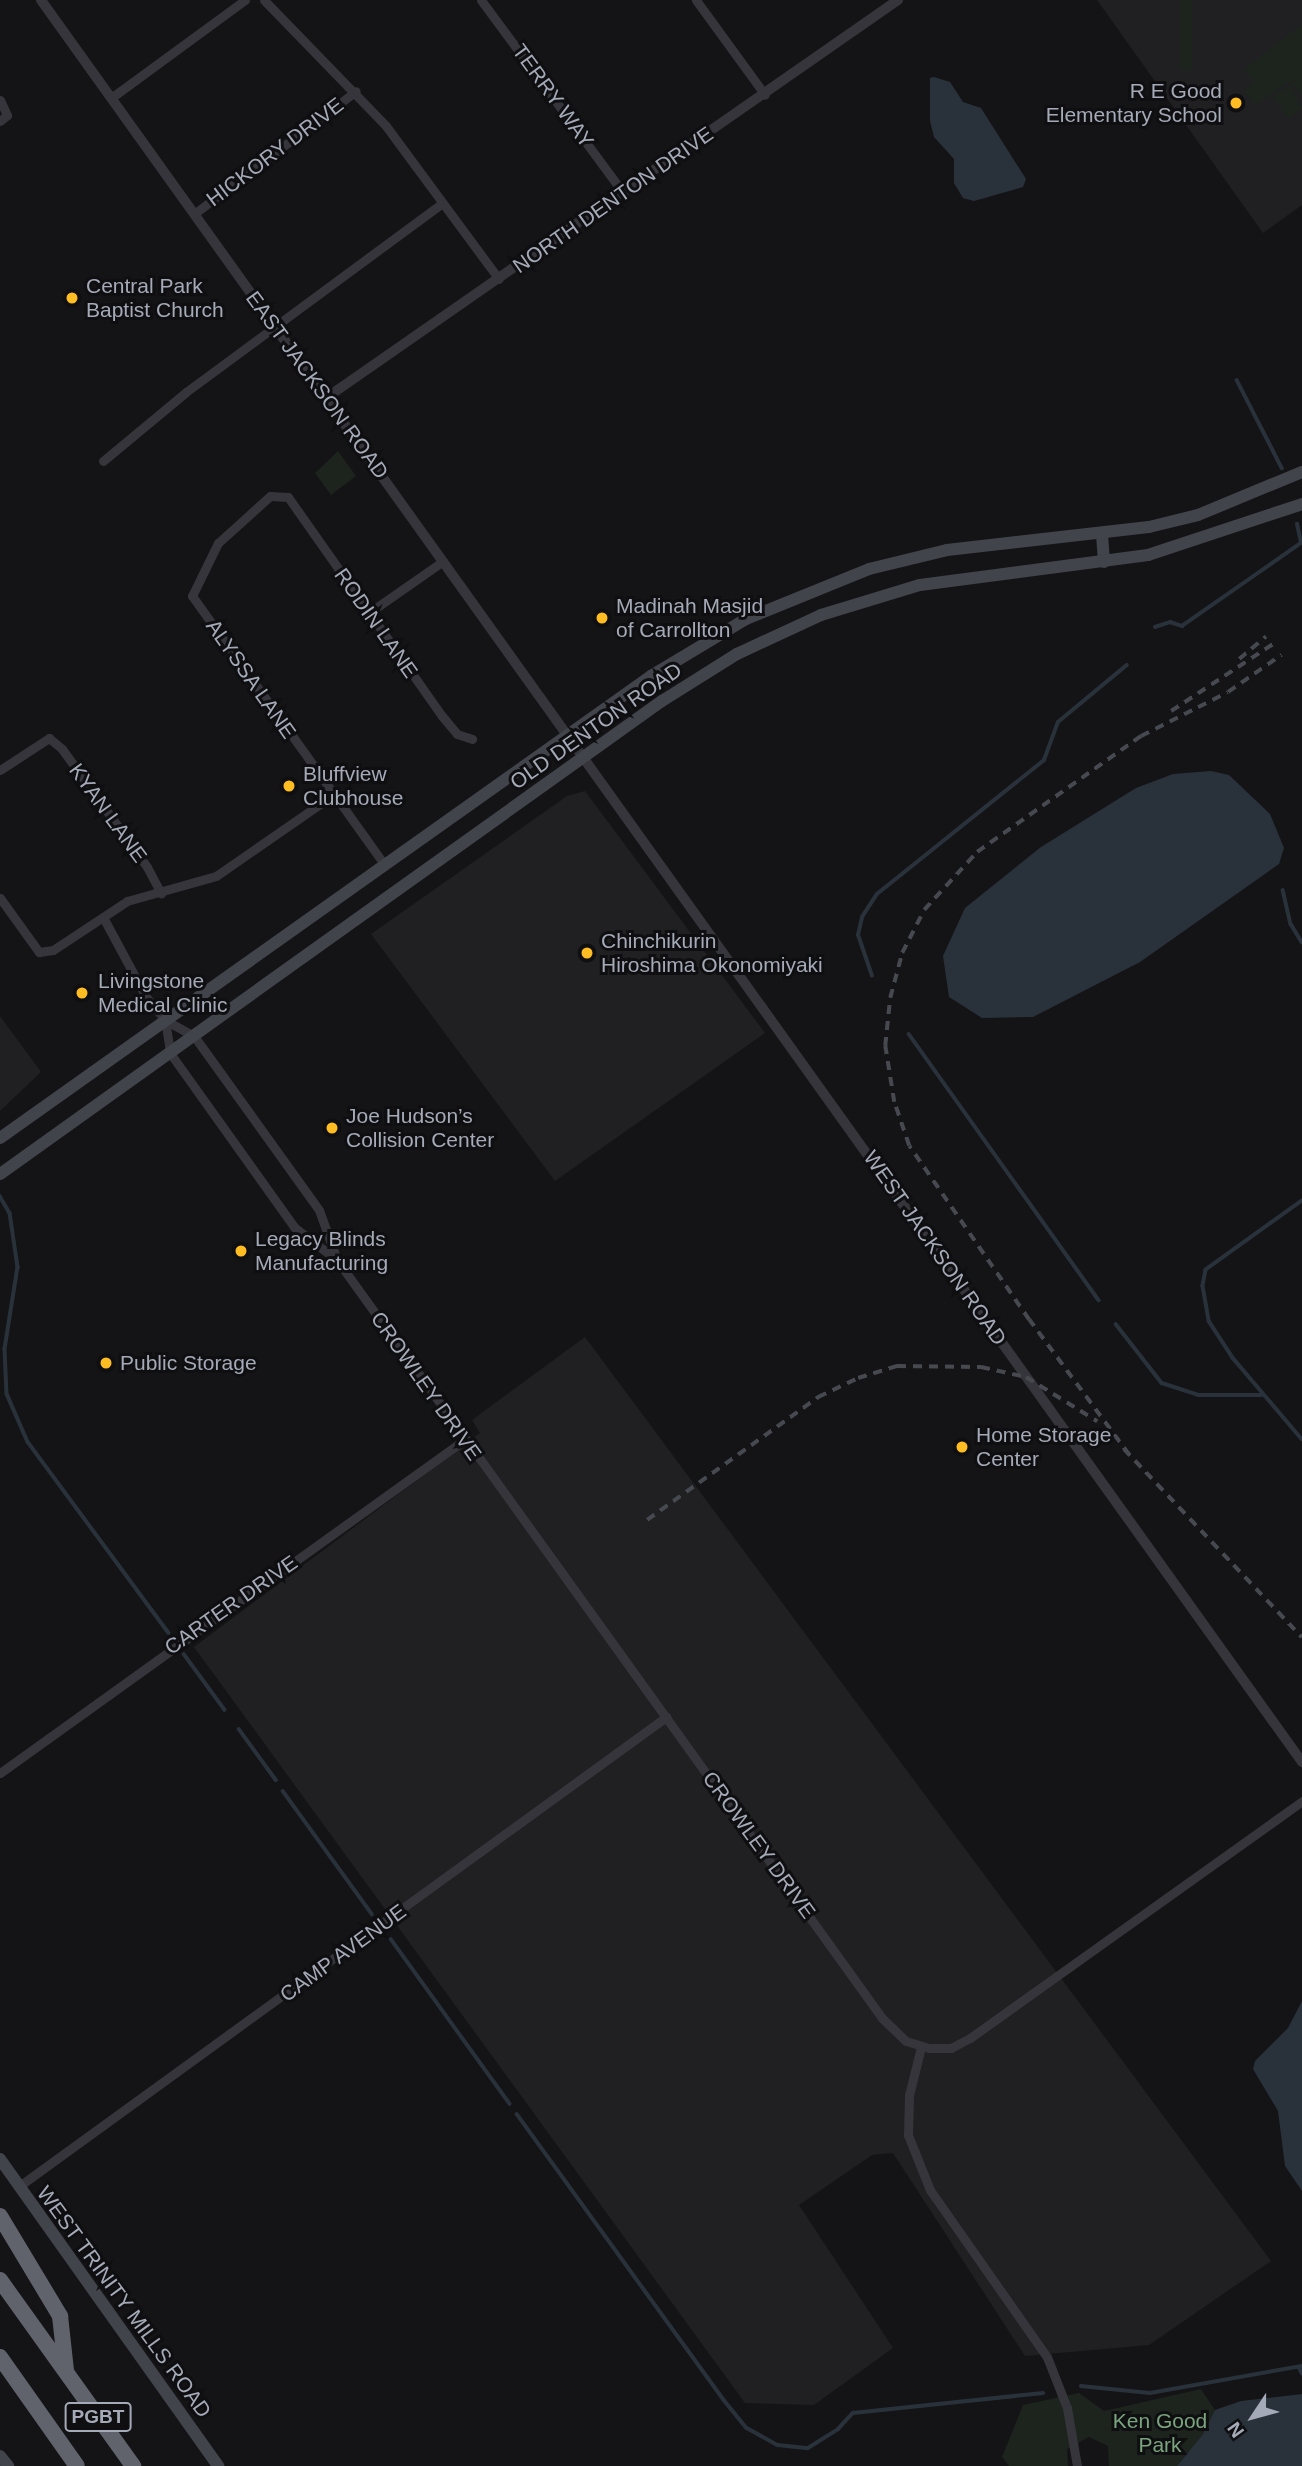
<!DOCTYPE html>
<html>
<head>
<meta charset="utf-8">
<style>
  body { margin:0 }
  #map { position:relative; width:1302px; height:2466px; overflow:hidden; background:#141416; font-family:Arial,sans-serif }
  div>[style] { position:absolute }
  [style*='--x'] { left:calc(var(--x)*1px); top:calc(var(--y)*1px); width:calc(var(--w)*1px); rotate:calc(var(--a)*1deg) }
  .built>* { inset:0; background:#202023 }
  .green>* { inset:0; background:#1c241d; transform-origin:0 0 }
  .water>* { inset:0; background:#29323b }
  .stream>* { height:3.5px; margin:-1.75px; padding:0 1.75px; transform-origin:1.75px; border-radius:1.75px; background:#29323b }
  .minor>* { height:9px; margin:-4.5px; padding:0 4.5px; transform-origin:4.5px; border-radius:4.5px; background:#35353b }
  .tertiary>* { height:10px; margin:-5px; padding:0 5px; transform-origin:5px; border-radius:5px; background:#35353b }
  .secondary>* { height:12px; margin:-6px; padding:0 6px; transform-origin:6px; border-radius:6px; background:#42444b }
  .motorway>* { height:16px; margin:-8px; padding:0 8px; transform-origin:8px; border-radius:8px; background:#60636c }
  .rail>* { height:3.5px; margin-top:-1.75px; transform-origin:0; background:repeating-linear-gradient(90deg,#474950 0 9px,transparent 0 16px) }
  .dots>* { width:19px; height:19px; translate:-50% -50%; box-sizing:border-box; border:4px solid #0f0f11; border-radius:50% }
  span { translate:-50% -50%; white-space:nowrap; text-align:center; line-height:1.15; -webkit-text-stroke:6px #0f0f11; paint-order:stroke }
  .shield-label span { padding:2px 5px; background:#0f0f11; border:2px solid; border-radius:5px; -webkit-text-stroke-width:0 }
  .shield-label { font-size:19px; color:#a4aab7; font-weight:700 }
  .poi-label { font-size:21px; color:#a4aab7 }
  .right { translate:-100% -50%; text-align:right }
  .left { translate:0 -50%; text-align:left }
  .street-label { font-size:21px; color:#a4aab7 }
  .park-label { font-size:21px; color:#7aa47e }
  .north { position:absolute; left:1218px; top:2382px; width:70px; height:70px; -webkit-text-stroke:5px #0f0f11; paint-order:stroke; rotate:234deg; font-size:19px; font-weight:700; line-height:28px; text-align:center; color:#a4aab7 }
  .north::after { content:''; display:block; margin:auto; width:24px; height:32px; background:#a4aab7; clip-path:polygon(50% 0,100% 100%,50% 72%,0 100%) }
</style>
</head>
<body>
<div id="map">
  <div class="built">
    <i style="clip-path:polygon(1097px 0,1302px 0,1302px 205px,1263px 233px)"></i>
    <i style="clip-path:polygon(585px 791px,765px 1033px,555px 1181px,371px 934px,567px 796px)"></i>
    <i style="clip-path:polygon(0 1016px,41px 1072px,0 1111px)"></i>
    <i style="clip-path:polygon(585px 1337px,1271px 2261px,1149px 2345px,1025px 2356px,893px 2153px,872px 2155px,799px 2205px,893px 2348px,814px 2405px,745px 2403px,194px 1647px,480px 1433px,472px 1420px)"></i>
  </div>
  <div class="green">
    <i style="left:1180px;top:0;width:12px;height:71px"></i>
    <i style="clip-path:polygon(1302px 24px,1302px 97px,1290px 81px,1255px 106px,1244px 90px,1254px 83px,1244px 69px)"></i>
    <i style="clip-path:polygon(1290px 84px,1302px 109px,1288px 119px,1273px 96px)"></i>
    <i style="clip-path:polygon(338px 451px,356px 476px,331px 495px,315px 473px)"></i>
    <i style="clip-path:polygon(1201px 2389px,1215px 2410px,1203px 2434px,1177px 2466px,1109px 2466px,1108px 2446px,1089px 2437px,1067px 2449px,1068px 2466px,1009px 2466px,1002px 2457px,1023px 2405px,1079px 2393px,1104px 2411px)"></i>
  </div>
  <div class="water">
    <i style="clip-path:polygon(934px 77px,950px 82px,963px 102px,981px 108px,1026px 179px,1023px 187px,974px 201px,963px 198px,954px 183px,954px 159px,934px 137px,930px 121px,930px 78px)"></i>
    <i style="clip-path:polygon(1211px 771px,1229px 775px,1270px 814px,1284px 848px,1279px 864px,1140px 962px,1033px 1017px,982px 1018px,949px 997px,943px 956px,965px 908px,1041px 847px,1136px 788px,1173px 774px)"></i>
    <i style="clip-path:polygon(1302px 2001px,1302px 2191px,1285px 2166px,1278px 2111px,1253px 2069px,1255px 2061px,1288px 2028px)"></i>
    <i style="clip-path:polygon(1302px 2394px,1302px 2466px,1177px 2466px,1203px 2434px,1215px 2410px,1241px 2401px)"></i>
  </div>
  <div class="stream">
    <i style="--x:1237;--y:380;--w:99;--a:62.9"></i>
    <i style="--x:1155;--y:627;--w:16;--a:-18"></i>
    <i style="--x:1170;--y:622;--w:13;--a:18"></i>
    <i style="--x:1182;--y:626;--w:145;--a:-34.9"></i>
    <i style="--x:1301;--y:543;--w:19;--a:-102"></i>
    <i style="--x:1283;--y:890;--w:35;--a:77"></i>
    <i style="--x:1291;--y:924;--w:21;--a:59"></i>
    <i style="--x:872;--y:976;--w:43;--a:-108.9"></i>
    <i style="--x:858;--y:935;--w:18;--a:-77"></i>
    <i style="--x:862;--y:917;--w:27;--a:-57"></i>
    <i style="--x:877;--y:894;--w:214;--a:-38.7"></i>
    <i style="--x:1044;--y:760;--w:40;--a:-69.8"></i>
    <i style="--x:1058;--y:722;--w:89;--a:-39.6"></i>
    <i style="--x:909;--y:1034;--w:327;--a:54.5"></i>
    <i style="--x:0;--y:1196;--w:20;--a:60"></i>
    <i style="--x:10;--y:1213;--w:55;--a:81.6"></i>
    <i style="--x:18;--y:1267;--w:83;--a:99"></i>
    <i style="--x:5;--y:1349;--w:45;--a:87.5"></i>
    <i style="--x:7;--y:1394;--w:52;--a:66.4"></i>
    <i style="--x:28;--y:1442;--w:237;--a:53.6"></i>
    <i style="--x:1302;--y:1201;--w:118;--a:144.3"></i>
    <i style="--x:1206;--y:1270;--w:16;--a:101"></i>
    <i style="--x:1203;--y:1286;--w:36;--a:80"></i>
    <i style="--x:1209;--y:1321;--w:44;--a:57"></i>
    <i style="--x:1233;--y:1358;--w:106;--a:49.6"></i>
    <i style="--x:1116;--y:1324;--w:75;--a:52.1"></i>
    <i style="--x:1162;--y:1383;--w:38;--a:18"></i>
    <i style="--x:1198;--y:1395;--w:63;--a:0"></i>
    <i style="--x:184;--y:1654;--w:69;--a:53.8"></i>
    <i style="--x:239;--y:1729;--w:63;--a:54"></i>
    <i style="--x:283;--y:1791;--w:152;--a:54.1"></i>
    <i style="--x:391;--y:1939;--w:203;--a:54.2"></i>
    <i style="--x:517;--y:2114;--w:353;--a:54.1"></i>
    <i style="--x:724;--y:2400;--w:36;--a:51"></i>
    <i style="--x:747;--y:2428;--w:35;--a:29"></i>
    <i style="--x:778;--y:2445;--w:30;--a:6"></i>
    <i style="--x:808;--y:2448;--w:36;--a:-32"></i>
    <i style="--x:838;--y:2429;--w:22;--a:-47"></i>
    <i style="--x:853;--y:2413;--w:191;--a:-6"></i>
    <i style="--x:1299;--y:2367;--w:7;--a:63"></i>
    <i style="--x:1081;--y:2386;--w:69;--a:5.8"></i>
    <i style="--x:1150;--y:2393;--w:154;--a:-10.1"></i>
  </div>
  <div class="minor">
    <i style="--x:264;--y:0;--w:175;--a:45.9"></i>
    <i style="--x:386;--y:126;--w:190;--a:53.6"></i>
    <i style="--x:481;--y:0;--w:241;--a:53.6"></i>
    <i style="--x:696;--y:0;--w:117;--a:54"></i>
    <i style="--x:111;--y:98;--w:166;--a:-36.2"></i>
    <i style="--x:0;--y:100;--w:17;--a:65"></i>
    <i style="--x:7;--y:115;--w:9;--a:139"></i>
    <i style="--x:194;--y:214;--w:203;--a:-37.2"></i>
    <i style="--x:103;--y:461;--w:108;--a:-39.7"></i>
    <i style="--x:186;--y:392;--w:318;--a:-36.4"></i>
    <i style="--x:370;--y:612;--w:89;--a:-34.9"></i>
    <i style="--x:0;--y:770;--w:59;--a:-33.1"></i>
    <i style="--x:49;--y:738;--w:17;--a:40"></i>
    <i style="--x:62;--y:749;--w:145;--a:54.2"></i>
    <i style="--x:147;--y:867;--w:30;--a:62"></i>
    <i style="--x:384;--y:864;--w:330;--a:-125.6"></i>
    <i style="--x:192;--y:596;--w:59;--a:-63.9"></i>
    <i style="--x:218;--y:543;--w:70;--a:-42.1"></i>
    <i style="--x:270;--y:496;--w:18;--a:3"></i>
    <i style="--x:288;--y:497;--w:268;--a:54.9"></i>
    <i style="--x:442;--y:716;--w:23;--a:50"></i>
    <i style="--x:457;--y:734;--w:16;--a:18"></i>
    <i style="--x:0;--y:898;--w:67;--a:54.2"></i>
    <i style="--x:39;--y:952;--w:14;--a:-8"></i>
    <i style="--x:53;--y:950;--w:89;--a:-33.5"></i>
    <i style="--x:127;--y:901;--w:92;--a:-15.7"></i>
    <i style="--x:216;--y:876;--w:142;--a:-34.7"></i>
    <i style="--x:104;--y:919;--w:89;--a:61.7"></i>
    <i style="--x:146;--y:997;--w:30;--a:50"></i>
    <i style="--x:165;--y:1020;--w:33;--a:29"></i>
    <i style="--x:194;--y:1036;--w:214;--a:54.3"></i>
    <i style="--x:319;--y:1210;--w:53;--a:70.2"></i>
    <i style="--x:165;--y:1020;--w:33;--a:81"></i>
    <i style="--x:170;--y:1053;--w:214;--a:54.5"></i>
    <i style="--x:294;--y:1227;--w:54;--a:37.5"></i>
    <i style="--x:337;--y:1260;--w:934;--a:54.28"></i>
    <i style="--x:882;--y:2018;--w:33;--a:44"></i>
    <i style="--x:906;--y:2041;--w:24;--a:17"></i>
    <i style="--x:929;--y:2048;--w:22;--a:0"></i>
    <i style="--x:951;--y:2048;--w:21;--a:-28"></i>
    <i style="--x:970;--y:2038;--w:408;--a:-35.5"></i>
    <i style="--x:0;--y:1773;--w:571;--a:-35.67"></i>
    <i style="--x:921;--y:2047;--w:49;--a:104"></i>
    <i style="--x:909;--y:2095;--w:40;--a:91.4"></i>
    <i style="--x:908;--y:2135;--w:59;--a:68.2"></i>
    <i style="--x:930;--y:2190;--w:204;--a:55"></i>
    <i style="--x:1047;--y:2357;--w:55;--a:68.6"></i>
    <i style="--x:1067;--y:2408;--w:59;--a:80.2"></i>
    <i style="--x:18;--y:2187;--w:801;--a:-35.95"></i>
  </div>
  <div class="tertiary">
    <i style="--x:41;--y:0;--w:2167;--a:54.41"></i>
    <i style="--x:326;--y:398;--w:697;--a:-34.83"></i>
  </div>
  <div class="secondary">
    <i style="--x:1102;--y:534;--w:28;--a:86"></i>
    <i style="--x:0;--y:1138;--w:798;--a:-35.36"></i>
    <i style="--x:651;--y:676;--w:111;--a:-31"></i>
    <i style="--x:746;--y:619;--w:133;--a:-22.1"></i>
    <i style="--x:869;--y:569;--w:80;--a:-13.7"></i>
    <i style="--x:947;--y:550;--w:203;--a:-6.5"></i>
    <i style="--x:1149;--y:527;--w:50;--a:-13.8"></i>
    <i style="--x:1198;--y:515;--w:113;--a:-22.5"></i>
    <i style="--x:0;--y:1174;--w:814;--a:-35.55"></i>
    <i style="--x:662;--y:701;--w:89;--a:-32.1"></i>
    <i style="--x:737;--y:654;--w:93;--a:-24.9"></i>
    <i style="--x:821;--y:615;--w:103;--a:-16.9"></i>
    <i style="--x:920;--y:585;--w:230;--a:-7.5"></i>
    <i style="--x:1148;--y:555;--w:162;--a:-18.3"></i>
    <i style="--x:0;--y:2159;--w:377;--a:54.6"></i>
    <i style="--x:0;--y:2456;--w:13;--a:51"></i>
  </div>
  <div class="motorway">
    <i style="--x:0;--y:2216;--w:117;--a:59"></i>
    <i style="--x:60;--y:2316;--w:54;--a:83.7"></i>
    <i style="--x:0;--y:2280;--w:229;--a:54.4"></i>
    <i style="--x:0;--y:2357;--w:133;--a:54.8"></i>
  </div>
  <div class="rail">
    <i style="--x:1239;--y:659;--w:35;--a:-40"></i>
    <i style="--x:1171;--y:711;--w:122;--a:-33.3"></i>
    <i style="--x:1124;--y:1449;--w:259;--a:46.6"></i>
    <i style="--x:1129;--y:1455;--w:168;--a:-126.5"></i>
    <i style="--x:1029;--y:1320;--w:211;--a:-124.6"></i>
    <i style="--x:909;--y:1146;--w:46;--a:-108.8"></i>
    <i style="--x:894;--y:1102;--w:57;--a:-99.1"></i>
    <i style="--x:885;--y:1046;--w:48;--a:-84.1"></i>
    <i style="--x:890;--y:998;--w:47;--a:-75.1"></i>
    <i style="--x:902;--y:953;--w:48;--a:-62.9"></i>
    <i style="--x:924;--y:910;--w:79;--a:-47.6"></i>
    <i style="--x:977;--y:852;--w:201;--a:-35.3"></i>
    <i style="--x:1141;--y:736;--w:97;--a:-26.8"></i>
    <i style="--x:1228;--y:692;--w:65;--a:-34.9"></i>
    <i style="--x:647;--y:1520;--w:211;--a:-35.7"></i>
    <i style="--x:818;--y:1397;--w:44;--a:-25.4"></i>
    <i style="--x:858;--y:1378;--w:41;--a:-17.1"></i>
    <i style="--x:897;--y:1366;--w:84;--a:0.7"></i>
    <i style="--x:981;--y:1367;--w:46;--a:12.5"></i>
    <i style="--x:1026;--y:1377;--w:84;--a:31.8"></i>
  </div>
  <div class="dots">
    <i style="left:1236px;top:103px;background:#ffbd23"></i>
    <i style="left:72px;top:298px;background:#ffbd23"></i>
    <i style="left:602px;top:618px;background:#ffbd23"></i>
    <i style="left:289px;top:786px;background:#ffbd23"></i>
    <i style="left:587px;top:953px;background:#ffbd23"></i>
    <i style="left:82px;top:993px;background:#ffbd23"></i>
    <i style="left:332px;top:1128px;background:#ffbd23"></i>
    <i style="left:241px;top:1251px;background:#ffbd23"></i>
    <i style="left:106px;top:1363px;background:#ffbd23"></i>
    <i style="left:962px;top:1447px;background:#ffbd23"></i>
  </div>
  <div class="shield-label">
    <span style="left:98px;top:2417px">PGBT</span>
  </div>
  <div class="poi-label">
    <span class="right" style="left:1222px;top:103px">R E Good<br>Elementary School</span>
    <span class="left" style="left:86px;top:298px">Central Park<br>Baptist Church</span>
    <span class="left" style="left:616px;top:618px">Madinah Masjid<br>of Carrollton</span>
    <span class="left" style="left:303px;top:786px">Bluffview<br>Clubhouse</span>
    <span class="left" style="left:601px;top:953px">Chinchikurin<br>Hiroshima Okonomiyaki</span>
    <span class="left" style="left:98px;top:993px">Livingstone<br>Medical Clinic</span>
    <span class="left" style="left:346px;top:1128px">Joe Hudson’s<br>Collision Center</span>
    <span class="left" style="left:255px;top:1251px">Legacy Blinds<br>Manufacturing</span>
    <span class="left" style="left:120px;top:1363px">Public Storage</span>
    <span class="left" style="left:976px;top:1447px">Home Storage<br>Center</span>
  </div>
  <div class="street-label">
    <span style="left:553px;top:96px;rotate:54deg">TERRY WAY</span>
    <span style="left:275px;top:152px;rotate:-37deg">HICKORY DRIVE</span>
    <span style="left:613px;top:200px;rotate:-35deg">NORTH DENTON DRIVE</span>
    <span style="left:317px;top:385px;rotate:54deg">EAST JACKSON ROAD</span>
    <span style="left:376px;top:623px;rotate:55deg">RODIN LANE</span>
    <span style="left:251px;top:679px;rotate:55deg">ALYSSA LANE</span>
    <span style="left:596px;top:726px;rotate:-35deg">OLD DENTON ROAD</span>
    <span style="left:108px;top:813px;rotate:54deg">KYAN LANE</span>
    <span style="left:935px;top:1248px;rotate:55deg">WEST JACKSON ROAD</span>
    <span style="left:426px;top:1386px;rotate:55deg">CROWLEY DRIVE</span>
    <span style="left:231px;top:1605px;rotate:-35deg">CARTER DRIVE</span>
    <span style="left:759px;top:1845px;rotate:54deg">CROWLEY DRIVE</span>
    <span style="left:343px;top:1953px;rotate:-36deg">CAMP AVENUE</span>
    <span style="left:124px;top:2302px;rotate:54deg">WEST TRINITY MILLS ROAD</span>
  </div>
  <div class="park-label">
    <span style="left:1160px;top:2433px">Ken Good<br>Park</span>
  </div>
  <div class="north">N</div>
</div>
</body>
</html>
